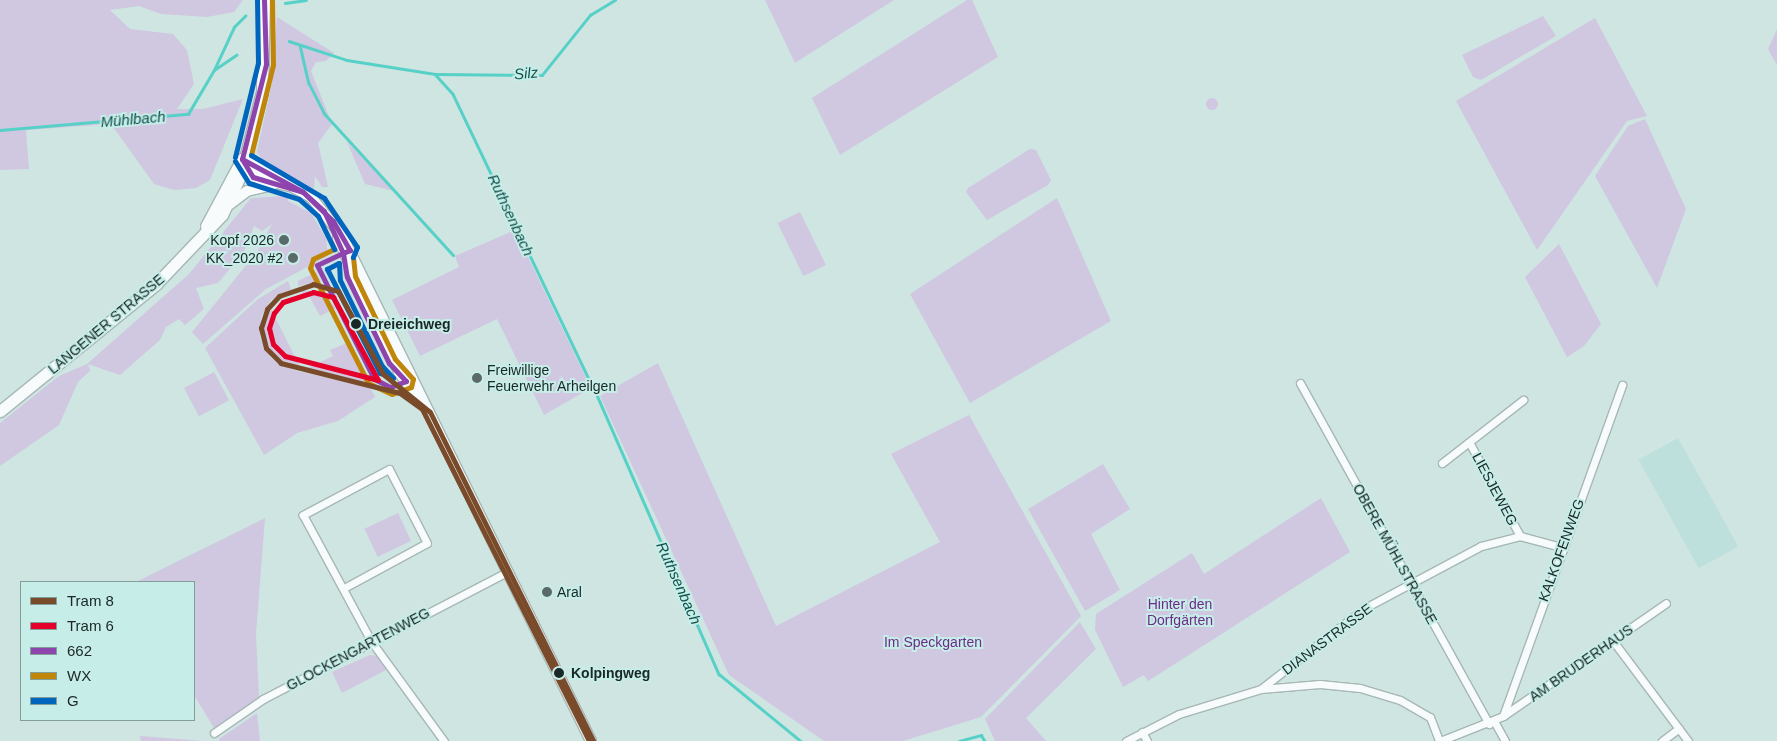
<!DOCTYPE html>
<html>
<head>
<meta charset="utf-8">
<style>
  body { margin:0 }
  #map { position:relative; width:1777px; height:741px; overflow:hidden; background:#cfe5e2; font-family:Helvetica,sans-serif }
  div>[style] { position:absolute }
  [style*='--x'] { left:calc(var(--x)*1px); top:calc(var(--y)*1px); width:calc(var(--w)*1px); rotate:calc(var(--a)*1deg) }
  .built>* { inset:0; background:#bde0dc; transform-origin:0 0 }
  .green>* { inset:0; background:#d0c7e1; transform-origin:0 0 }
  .round { border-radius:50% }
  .stream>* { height:2.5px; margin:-1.25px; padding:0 1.25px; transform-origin:1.25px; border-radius:1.25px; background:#57d1c7 }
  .roads { filter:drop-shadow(1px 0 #a6b7b5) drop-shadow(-1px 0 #a6b7b5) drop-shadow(0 1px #a6b7b5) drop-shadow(0 -1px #a6b7b5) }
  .street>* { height:7px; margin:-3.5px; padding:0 3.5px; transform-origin:3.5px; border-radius:3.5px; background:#f8fbfb }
  .secondary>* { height:10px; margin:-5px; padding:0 5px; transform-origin:5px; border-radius:5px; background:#f8fbfb }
  .primary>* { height:11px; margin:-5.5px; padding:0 5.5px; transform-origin:5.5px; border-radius:5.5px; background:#f8fbfb }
  .bus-1>* { height:5px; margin:-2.5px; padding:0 2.5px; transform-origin:2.5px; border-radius:2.5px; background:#8e44ad }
  .bus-2>* { height:5px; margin:-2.5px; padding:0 2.5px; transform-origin:2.5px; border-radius:2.5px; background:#c0860a }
  .bus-3>* { height:5px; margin:-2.5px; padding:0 2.5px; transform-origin:2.5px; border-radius:2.5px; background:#0065bd }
  .tram-1>* { height:5px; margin:-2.5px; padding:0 2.5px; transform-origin:2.5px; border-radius:2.5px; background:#7a4b2a }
  .tram-2>* { height:5px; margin:-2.5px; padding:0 2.5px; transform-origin:2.5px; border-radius:2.5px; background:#e4002b }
  .dots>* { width:14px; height:14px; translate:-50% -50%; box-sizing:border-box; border:2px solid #c7ede8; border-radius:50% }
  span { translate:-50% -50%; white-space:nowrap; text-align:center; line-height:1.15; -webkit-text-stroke:4px #c7ede8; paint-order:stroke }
  .poi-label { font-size:14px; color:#192726 }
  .right { translate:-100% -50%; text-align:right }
  .left { translate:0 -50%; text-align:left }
  .street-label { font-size:14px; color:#192726 }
  .stop-label { font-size:14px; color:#192726; font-weight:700 }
  .park-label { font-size:14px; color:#6e2b88 }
  .water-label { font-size:15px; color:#0f504b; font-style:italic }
  .legend { position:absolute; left:20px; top:581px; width:175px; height:140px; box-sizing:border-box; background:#c7ede8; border:1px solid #819e9a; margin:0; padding:6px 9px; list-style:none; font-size:15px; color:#192726 }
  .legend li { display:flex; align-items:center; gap:10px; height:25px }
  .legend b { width:25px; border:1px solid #819e9a }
</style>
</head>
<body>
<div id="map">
  <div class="built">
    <i style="left:1678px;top:438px;width:124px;height:45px;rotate:61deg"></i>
  </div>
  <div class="green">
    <i style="clip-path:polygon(0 0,243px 0,234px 12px,207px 17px,161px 14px,139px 6px,110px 10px,130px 29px,173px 34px,187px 50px,194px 84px,177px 109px,203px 109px,243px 99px,210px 180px,196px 188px,174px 190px,154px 184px,111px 124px,26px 130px,29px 169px,0 170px)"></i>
    <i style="clip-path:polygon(765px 0,894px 0,795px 63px)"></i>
    <i style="clip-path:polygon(967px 0,972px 0,998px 57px,840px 155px,812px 98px)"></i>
    <i style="clip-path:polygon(1543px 16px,1556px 36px,1481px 80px,1473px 77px,1462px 55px)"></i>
    <i style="clip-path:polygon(277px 17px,334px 53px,326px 61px,316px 62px,311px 71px,332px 124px,318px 143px,328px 187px,322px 187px,315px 176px,314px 189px,264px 162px,257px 152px,272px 83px)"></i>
    <i style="clip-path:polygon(1595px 18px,1647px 116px,1627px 121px,1537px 250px,1456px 101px)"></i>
    <i style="clip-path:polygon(1777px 29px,1777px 65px,1768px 49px)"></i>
    <i class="round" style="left:1206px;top:98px;width:12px;height:12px"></i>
    <i style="clip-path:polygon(1645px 119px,1686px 209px,1657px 288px,1595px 176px,1628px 126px)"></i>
    <i style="clip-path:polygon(347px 142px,394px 191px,365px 184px)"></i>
    <i style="clip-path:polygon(1030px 149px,1036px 150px,1051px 180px,1048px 185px,987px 220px,966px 192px,968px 188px)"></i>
    <i style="clip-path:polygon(287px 196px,288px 201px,311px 213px,326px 238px,328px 256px,266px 289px,203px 344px,192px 332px,257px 252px,272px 224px,262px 231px,254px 226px,244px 252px,218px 283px,196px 288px,204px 309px,185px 325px,179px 319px,166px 327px,160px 340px,120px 375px,88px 364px,90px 371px,78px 382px,59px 425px,0 466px,0 423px,59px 376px,87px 364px,189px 274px,251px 198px)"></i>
    <i style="clip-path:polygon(1057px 198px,1111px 321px,970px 403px,910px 294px)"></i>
    <i style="left:800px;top:212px;width:59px;height:25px;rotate:64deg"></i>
    <i style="clip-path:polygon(515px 230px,591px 388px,544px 415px,497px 319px,420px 356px,392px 300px,459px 267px,455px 256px)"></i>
    <i style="clip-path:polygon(1559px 244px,1601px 324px,1584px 346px,1567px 357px,1525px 277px)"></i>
    <i style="clip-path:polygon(316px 272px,321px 281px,298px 286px,298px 281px)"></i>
    <i style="clip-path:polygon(288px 281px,291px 289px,271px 300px,261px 317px,260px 338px,271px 358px,293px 370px,370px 387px,375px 397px,338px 421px,297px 433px,264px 455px,205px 348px,258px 299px)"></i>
    <i style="clip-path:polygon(301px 291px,320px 291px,336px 308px,320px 316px,309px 296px,304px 298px)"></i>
    <i style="clip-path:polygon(271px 309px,299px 365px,282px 361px,268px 347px,263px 327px)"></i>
    <i style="clip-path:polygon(347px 343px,366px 382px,308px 368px,333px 356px,330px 350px)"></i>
    <i style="clip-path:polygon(658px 363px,776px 626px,940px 542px,891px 454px,969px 415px,1081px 616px,981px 717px,903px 741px,824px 741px,729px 675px,600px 396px)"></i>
    <i style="left:214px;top:372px;width:32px;height:34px;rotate:62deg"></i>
    <i style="clip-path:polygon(1103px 464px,1130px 509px,1091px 534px,1120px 590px,1085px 611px,1028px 509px)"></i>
    <i style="clip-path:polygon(1321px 498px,1350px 552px,1148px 681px,1144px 675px,1123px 687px,1095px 630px,1096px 614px,1192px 553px,1204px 574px)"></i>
    <i style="left:398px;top:513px;width:31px;height:37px;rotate:65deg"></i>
    <i style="clip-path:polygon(265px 518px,256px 634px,259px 698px,214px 728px,194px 695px,194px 582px,136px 582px)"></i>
    <i style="clip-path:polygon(1080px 622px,1096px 649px,1026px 718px,1046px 741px,995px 741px,985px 719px)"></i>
    <i style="clip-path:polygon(370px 655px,377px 656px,386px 670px,342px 693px,332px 672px)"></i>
    <i style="clip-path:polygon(257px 713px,260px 741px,219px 741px,219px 739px)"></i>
    <i style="clip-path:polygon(140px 736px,203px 741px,141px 741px)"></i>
  </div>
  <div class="stream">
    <i style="--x:285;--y:3;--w:21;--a:-8"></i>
    <i style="--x:289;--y:41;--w:61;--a:18.1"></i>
    <i style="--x:347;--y:60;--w:89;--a:9"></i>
    <i style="--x:435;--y:74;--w:107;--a:0.5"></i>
    <i style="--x:542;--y:75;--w:77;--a:-51.3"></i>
    <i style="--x:590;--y:15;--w:29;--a:-31"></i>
    <i style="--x:300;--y:45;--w:39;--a:77"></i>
    <i style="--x:309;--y:83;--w:34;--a:63"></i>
    <i style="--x:324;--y:113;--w:192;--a:47.7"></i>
    <i style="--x:214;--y:70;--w:47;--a:-65.1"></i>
    <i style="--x:234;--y:27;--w:16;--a:-45"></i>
    <i style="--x:435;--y:74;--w:27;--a:48"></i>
    <i style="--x:453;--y:94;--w:325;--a:64.5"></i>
    <i style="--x:0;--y:130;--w:189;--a:-4.9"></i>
    <i style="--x:188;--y:114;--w:51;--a:-59.4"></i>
    <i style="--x:214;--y:70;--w:27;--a:-34"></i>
    <i style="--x:597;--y:395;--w:305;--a:66.4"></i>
    <i style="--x:719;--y:674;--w:106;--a:39.3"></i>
    <i style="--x:959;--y:741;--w:23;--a:-15"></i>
    <i style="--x:981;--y:735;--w:7;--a:56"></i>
  </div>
  <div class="roads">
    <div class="street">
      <i style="--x:1300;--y:383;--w:390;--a:61"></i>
      <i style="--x:1469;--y:442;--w:107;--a:61.5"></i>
      <i style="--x:1442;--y:463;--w:103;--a:-37.9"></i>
      <i style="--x:344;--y:588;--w:94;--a:-28.5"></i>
      <i style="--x:427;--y:543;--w:83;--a:-117.2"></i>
      <i style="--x:389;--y:469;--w:98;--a:151.9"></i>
      <i style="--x:303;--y:515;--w:143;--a:61.6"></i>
      <i style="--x:371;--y:641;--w:124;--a:53.9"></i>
      <i style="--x:1613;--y:641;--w:125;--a:53.1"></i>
      <i style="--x:1262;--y:688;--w:128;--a:-38"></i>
      <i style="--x:1363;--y:609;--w:134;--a:-28.1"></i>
      <i style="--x:1481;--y:546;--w:40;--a:-14.4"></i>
      <i style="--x:1520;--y:536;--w:42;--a:15"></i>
      <i style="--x:1503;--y:716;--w:352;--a:-70.2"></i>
      <i style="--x:1494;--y:721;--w:23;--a:61"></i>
      <i style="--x:1142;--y:732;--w:10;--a:61"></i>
      <i style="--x:214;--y:733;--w:60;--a:-34.8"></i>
      <i style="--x:263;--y:699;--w:275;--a:-27.5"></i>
      <i style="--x:1126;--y:741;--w:59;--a:-27"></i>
      <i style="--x:1179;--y:714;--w:86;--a:-17"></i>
      <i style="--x:1261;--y:689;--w:59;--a:-4.8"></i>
      <i style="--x:1320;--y:684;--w:40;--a:5.7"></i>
      <i style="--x:1360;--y:688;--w:42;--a:16.7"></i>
      <i style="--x:1400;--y:700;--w:34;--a:30"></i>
      <i style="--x:1430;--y:717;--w:26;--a:69"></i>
      <i style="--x:1440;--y:741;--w:68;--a:-21.6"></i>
      <i style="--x:1503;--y:716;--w:198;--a:-34.7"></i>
      <i style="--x:1662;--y:741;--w:21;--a:-37"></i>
    </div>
    <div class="secondary">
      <i style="--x:242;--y:159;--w:79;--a:28.8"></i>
      <i style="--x:311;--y:197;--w:50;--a:51.5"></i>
      <i style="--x:342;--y:236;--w:563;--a:63.75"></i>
      <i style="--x:242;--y:160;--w:20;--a:57"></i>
      <i style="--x:253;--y:177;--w:37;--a:14"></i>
      <i style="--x:226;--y:207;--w:26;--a:-37"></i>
      <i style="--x:247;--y:191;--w:26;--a:-13"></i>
      <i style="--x:338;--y:238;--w:147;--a:65.5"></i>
      <i style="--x:399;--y:372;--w:36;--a:54"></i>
    </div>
    <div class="primary">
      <i style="--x:206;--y:226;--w:76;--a:-61.8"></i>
      <i style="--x:0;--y:411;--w:201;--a:-39.1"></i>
      <i style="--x:156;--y:284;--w:95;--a:-46.3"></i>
      <i style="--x:222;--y:215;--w:45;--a:-65.1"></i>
      <i style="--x:241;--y:174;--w:85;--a:-75.6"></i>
      <i style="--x:262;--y:92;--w:92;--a:-88.8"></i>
    </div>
  </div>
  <div class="bus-1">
    <i style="--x:242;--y:159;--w:69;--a:28.4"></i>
    <i style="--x:242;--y:159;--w:21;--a:59"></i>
    <i style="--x:253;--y:177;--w:52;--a:16.7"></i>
    <i style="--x:242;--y:159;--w:98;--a:-75.8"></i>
    <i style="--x:266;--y:64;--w:64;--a:-91.8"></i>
    <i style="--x:303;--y:192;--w:42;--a:44"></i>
    <i style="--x:333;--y:221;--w:34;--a:60"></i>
    <i style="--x:350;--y:250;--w:8;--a:157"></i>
    <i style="--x:303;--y:192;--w:28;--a:42"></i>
    <i style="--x:324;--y:211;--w:46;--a:65.7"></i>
    <i style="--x:343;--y:253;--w:24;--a:81"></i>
    <i style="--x:347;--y:277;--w:96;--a:64"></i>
    <i style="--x:389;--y:363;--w:25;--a:47"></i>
    <i style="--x:406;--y:381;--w:17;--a:159"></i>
    <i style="--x:390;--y:387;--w:18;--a:-153"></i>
    <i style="--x:374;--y:379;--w:127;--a:-116.6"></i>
    <i style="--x:317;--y:265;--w:29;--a:-25"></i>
  </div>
  <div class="bus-2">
    <i style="--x:251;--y:155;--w:93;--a:-76.3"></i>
    <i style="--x:273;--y:65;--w:65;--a:-90.9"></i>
    <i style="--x:334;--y:249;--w:23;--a:155"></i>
    <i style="--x:313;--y:259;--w:9;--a:108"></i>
    <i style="--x:310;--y:268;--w:129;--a:63.2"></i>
    <i style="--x:368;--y:383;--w:26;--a:25"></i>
    <i style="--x:392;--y:394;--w:20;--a:-20"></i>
    <i style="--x:411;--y:387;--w:8;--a:-76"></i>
    <i style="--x:413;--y:379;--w:27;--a:-132"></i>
    <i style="--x:395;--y:359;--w:92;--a:-115.7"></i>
    <i style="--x:355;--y:276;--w:19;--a:-96"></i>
  </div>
  <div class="bus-3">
    <i style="--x:251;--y:155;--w:85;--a:30.5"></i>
    <i style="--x:324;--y:198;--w:59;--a:56"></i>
    <i style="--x:357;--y:247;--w:11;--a:112"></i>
    <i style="--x:235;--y:157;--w:97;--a:-76.3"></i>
    <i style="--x:258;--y:63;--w:63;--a:-90.9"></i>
    <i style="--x:235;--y:161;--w:26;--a:58"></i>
    <i style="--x:249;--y:183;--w:52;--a:17.7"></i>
    <i style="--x:299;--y:199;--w:25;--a:42"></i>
    <i style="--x:318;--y:216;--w:37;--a:64"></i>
    <i style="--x:339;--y:263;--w:17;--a:87"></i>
    <i style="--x:340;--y:280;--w:96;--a:64"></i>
    <i style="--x:382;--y:366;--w:16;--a:47"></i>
    <i style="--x:393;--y:378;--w:14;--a:-159"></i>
    <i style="--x:380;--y:373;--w:117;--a:-117"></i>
    <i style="--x:327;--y:269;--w:13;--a:-27"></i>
  </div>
  <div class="tram-1">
    <i style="--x:589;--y:741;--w:372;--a:-116.7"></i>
    <i style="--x:422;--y:409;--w:27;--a:-144"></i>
    <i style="--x:400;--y:393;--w:123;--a:-165.9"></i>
    <i style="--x:281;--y:363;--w:21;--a:-135"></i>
    <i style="--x:266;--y:348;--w:21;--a:-104"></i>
    <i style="--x:261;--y:328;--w:20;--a:-72"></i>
    <i style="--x:267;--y:309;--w:18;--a:-47"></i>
    <i style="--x:279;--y:296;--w:36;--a:-19"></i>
    <i style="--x:313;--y:284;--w:26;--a:16"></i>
    <i style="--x:338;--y:291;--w:94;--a:61.5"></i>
    <i style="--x:383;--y:374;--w:60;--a:39"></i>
    <i style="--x:430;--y:412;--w:367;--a:63.6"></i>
  </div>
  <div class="tram-2">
    <i style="--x:313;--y:292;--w:21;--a:14"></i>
    <i style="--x:333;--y:297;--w:94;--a:61.5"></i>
    <i style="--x:378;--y:380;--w:96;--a:-165.5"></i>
    <i style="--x:285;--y:356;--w:17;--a:-135"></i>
    <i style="--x:273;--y:344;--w:16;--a:-104"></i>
    <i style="--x:269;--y:328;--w:16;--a:-72"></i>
    <i style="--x:274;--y:313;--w:14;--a:-51"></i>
    <i style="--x:283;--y:302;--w:32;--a:-18"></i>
  </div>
  <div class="dots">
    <i style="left:284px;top:240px;background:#596a68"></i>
    <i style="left:293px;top:258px;background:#596a68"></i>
    <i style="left:356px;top:324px;background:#192726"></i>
    <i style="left:477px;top:378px;background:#596a68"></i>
    <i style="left:547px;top:592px;background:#596a68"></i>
    <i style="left:559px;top:673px;background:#192726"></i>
  </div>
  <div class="poi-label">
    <span class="right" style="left:274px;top:240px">Kopf 2026</span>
    <span class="right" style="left:283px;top:258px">KK_2020 #2</span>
    <span class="left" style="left:487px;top:378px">Freiwillige<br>Feuerwehr Arheilgen</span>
    <span class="left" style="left:557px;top:592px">Aral</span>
  </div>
  <div class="street-label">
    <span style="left:106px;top:324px;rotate:-40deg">LANGENER STRASSE</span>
    <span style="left:1495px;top:489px;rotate:62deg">LIESJEWEG</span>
    <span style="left:1561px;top:550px;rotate:-70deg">KALKOFENWEG</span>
    <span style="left:1395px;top:554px;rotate:61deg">OBERE MÜHLSTRASSE</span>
    <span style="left:1327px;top:639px;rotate:-37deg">DIANASTRASSE</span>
    <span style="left:358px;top:649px;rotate:-28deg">GLOCKENGARTENWEG</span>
    <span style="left:1581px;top:663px;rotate:-35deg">AM BRUDERHAUS</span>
  </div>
  <div class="stop-label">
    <span class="left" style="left:368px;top:324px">Dreieichweg</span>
    <span class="left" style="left:571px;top:673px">Kolpingweg</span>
  </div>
  <div class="park-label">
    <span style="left:1180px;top:612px">Hinter den<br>Dorfgärten</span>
    <span style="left:933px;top:642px">Im Speckgarten</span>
  </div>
  <div class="water-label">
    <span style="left:526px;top:73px;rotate:-5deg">Silz</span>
    <span style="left:133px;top:119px;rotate:-5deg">Mühlbach</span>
    <span style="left:511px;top:215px;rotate:65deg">Ruthsenbach</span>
    <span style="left:679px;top:583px;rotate:66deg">Ruthsenbach</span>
  </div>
  <ul class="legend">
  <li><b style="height:6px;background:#7a4b2a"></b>Tram 8</li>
  <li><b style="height:6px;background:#e4002b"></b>Tram 6</li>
  <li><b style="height:6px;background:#8e44ad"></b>662</li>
  <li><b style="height:6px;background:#c0860a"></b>WX</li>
  <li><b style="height:6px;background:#0065bd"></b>G</li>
  </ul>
</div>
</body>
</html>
